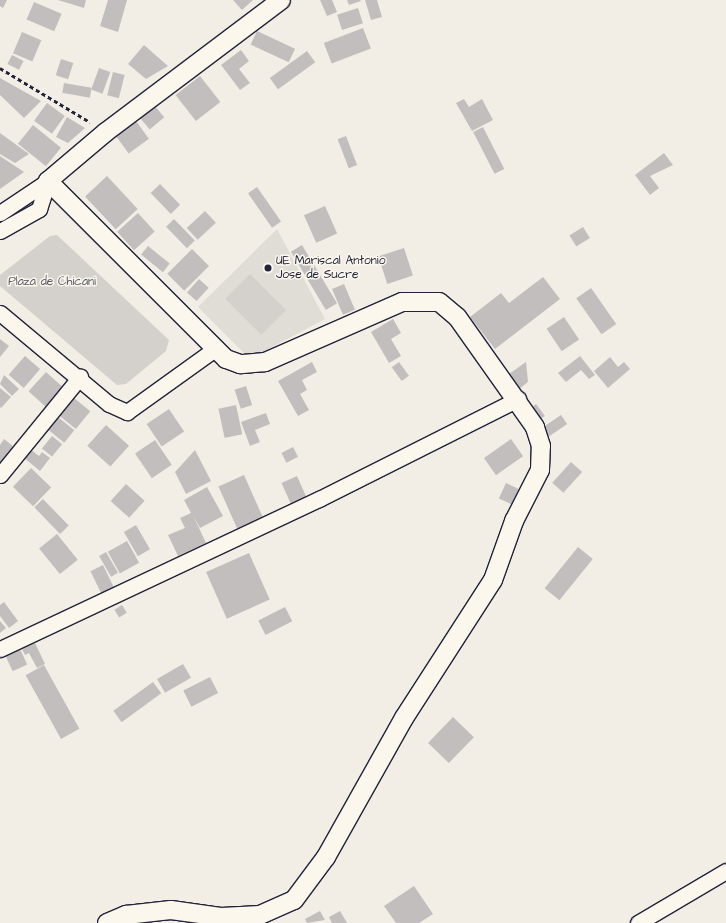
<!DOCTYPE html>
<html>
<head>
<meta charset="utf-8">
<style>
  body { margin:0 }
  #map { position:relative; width:726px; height:923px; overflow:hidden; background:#f2eee5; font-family:"Architects Daughter",sans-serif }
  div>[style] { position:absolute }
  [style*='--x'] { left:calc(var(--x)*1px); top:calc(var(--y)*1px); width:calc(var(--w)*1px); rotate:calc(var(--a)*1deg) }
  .built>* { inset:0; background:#e0dcd6 }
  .green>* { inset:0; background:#d4d1cc; transform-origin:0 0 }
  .building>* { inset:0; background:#c2bebe; transform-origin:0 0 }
  .path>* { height:2.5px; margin-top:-1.25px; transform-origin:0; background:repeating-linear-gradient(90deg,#22223b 0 4px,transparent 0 7px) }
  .roads { filter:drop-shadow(1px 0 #22223b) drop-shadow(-1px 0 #22223b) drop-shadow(0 1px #22223b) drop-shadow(0 -1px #22223b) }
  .minor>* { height:15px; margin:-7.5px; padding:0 7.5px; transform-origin:7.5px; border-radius:7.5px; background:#fbf7ec }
  .tertiary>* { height:18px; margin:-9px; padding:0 9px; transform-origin:9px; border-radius:9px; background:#fbf7ec }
  .dots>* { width:11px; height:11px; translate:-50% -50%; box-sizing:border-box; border:2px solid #fbf7ec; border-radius:50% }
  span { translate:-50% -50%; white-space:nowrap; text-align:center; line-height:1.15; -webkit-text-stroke:3px #fbf7ec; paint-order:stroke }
  .poi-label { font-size:12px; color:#22223b }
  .left { translate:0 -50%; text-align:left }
  .park-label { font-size:12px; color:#575766 }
</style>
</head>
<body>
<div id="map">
  <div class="built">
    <i style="clip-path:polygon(277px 229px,325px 319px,250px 359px,198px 307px)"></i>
  </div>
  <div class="green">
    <i style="clip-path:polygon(57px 235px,169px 340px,166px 351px,126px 384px,117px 385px,0 286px,0 275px,50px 236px)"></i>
    <i style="left:250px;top:274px;width:51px;height:35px;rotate:45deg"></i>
  </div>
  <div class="building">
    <i style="clip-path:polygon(0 0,7px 0,3px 8px,0 6px)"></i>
    <i style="clip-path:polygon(58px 0,86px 0,84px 8px)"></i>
    <i style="clip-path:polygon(108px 0,127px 0,118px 32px,100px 26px)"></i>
    <i style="clip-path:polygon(233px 0,253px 0,242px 10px)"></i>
    <i style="clip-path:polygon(320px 0,332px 0,337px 12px,327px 16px)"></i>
    <i style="clip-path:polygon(347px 0,360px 0,361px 1px,349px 5px)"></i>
    <i style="clip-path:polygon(365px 0,377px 0,382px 17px,371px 20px)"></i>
    <i style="left:34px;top:2px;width:30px;height:19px;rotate:23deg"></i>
    <i style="left:358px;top:8px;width:16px;height:22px;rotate:72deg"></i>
    <i style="left:363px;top:28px;width:22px;height:42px;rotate:69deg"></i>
    <i style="left:257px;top:31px;width:42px;height:15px;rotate:25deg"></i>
    <i style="left:22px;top:32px;width:21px;height:23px;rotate:23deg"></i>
    <i style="clip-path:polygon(144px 45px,168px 66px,146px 79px,128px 64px)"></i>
    <i style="clip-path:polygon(241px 50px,249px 61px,239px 69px,250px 83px,240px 90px,221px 65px)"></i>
    <i style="left:307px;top:51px;width:14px;height:46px;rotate:54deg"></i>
    <i style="left:12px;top:55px;width:13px;height:10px;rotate:27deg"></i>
    <i style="left:61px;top:59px;width:13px;height:17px;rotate:18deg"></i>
    <i style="left:99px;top:68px;width:12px;height:23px;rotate:20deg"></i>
    <i style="left:113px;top:72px;width:12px;height:24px;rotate:14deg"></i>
    <i style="left:200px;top:76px;width:33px;height:31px;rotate:52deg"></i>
    <i style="clip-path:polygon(0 78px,41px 101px,24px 118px,0 95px)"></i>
    <i style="left:64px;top:83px;width:28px;height:10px;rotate:10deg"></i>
    <i style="clip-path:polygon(464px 99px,469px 107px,482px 99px,493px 120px,472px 131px,456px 103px)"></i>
    <i style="left:47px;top:103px;width:22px;height:22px;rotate:36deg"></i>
    <i style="left:154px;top:105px;width:16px;height:19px;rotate:50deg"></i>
    <i style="clip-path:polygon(67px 117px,85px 128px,68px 143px,56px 137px)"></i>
    <i style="left:136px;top:121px;width:22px;height:25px;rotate:54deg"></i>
    <i style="left:33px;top:125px;width:36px;height:24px;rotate:39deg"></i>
    <i style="left:483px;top:127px;width:47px;height:11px;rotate:63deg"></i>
    <i style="clip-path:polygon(0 133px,29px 154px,15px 163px,0 154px)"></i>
    <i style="left:346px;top:136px;width:31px;height:9px;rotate:69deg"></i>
    <i style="clip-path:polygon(664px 153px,673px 165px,650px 176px,659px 188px,650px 195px,635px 175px)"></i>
    <i style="clip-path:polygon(0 156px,24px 172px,0 189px)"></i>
    <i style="left:107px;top:176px;width:45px;height:30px;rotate:47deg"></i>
    <i style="left:160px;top:184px;width:29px;height:13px;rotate:46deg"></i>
    <i style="left:257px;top:187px;width:42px;height:11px;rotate:55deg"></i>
    <i style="left:325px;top:206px;width:30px;height:23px;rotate:66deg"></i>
    <i style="left:205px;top:211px;width:16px;height:25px;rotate:47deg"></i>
    <i style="left:138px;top:213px;width:25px;height:28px;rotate:48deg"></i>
    <i style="left:174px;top:219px;width:30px;height:11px;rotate:46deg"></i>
    <i style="left:583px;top:227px;width:13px;height:16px;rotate:58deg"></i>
    <i style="left:302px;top:245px;width:68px;height:13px;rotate:59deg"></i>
    <i style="left:148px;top:246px;width:28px;height:11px;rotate:39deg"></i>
    <i style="left:404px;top:248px;width:29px;height:27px;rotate:72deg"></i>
    <i style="left:192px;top:249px;width:24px;height:35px;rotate:45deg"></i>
    <i style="clip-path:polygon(543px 277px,560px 299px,495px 349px,470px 317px,501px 293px,509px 303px)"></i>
    <i style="left:199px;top:279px;width:13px;height:18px;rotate:42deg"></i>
    <i style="left:344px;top:284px;width:28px;height:13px;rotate:67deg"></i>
    <i style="left:591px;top:288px;width:44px;height:18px;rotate:55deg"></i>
    <i style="left:564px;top:317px;width:27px;height:21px;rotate:56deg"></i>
    <i style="clip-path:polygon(393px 319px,401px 333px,391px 339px,401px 356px,389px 363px,371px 332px)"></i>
    <i style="clip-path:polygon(0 339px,9px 346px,0 357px)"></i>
    <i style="left:25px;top:356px;width:20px;height:25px;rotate:41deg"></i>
    <i style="clip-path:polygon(580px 356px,595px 375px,589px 379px,581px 370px,566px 382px,558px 373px)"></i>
    <i style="clip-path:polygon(610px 357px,618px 367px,624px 362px,630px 369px,608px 388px,594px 371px)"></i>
    <i style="clip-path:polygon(312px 362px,317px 372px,302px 380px,307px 390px,300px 394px,309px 410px,298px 416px,278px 381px)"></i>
    <i style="left:399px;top:362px;width:17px;height:9px;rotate:54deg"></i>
    <i style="clip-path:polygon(526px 362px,528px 382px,519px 389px,509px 374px)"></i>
    <i style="left:46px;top:372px;width:24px;height:26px;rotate:42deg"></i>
    <i style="clip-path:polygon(4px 375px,19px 389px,12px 396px,0 384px)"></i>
    <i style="left:246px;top:386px;width:20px;height:12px;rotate:72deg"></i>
    <i style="clip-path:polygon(0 388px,11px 397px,1px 408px,0 407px)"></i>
    <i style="left:74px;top:398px;width:21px;height:23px;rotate:39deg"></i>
    <i style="clip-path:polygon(536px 404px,545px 416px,540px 419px,531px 408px)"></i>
    <i style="left:236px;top:405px;width:30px;height:18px;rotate:78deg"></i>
    <i style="left:169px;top:409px;width:27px;height:27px;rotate:56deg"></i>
    <i style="clip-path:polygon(266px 413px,270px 424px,255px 430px,260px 442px,250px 446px,241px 422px)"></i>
    <i style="left:561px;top:415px;width:11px;height:22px;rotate:56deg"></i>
    <i style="left:58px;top:417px;width:21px;height:16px;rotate:39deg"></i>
    <i style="left:106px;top:425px;width:31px;height:28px;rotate:42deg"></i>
    <i style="left:52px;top:436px;width:13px;height:16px;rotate:39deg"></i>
    <i style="clip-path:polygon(4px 439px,14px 447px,0 465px,0 445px)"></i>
    <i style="left:511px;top:439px;width:21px;height:33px;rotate:55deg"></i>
    <i style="left:155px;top:440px;width:30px;height:24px;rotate:56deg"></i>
    <i style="left:293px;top:447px;width:11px;height:13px;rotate:63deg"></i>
    <i style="clip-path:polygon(30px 449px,39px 456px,42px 452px,50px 458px,40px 471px,23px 457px)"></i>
    <i style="clip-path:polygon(195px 450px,211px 481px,186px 494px,175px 472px)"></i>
    <i style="left:571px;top:462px;width:15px;height:28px;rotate:42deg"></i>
    <i style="left:31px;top:468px;width:28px;height:26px;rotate:44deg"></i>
    <i style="left:244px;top:475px;width:46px;height:28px;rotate:66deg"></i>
    <i style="left:297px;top:476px;width:24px;height:17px;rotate:66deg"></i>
    <i style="left:506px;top:483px;width:14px;height:17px;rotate:25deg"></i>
    <i style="left:126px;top:484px;width:25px;height:23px;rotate:42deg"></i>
    <i style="clip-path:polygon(207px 487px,223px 516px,200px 528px,193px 515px,206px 543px,178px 556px,168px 535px,185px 528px,180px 518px,191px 513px,184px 500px)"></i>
    <i style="left:43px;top:499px;width:37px;height:12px;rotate:46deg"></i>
    <i style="left:136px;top:525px;width:28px;height:14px;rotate:60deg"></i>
    <i style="left:57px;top:534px;width:33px;height:23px;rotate:51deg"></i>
    <i style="left:127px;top:541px;width:25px;height:22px;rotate:61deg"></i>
    <i style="left:578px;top:547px;width:19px;height:53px;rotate:39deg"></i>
    <i style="left:106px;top:552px;width:24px;height:8px;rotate:60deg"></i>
    <i style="left:249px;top:553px;width:51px;height:47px;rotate:66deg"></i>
    <i style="left:103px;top:565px;width:25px;height:14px;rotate:64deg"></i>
    <i style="clip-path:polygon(4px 602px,18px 621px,9px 628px,0 616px,0 605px)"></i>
    <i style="left:122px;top:605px;width:9px;height:9px;rotate:58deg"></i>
    <i style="left:285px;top:607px;width:16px;height:30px;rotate:63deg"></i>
    <i style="clip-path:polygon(0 621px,6px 628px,0 633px)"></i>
    <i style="clip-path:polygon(35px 643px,45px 664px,37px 668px,29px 653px,25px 655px,22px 649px)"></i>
    <i style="left:20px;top:649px;width:17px;height:16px;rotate:65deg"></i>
    <i style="left:183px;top:664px;width:16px;height:30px;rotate:60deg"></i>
    <i style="left:44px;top:665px;width:73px;height:21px;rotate:61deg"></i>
    <i style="left:210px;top:677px;width:18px;height:30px;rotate:63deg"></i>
    <i style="left:153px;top:682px;width:14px;height:49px;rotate:54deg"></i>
    <i style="left:453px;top:717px;width:29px;height:36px;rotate:44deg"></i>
    <i style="clip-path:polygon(414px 886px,433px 914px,419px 923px,396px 923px,384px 906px)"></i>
    <i style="clip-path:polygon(320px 911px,325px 920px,307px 923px,305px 919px)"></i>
    <i style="clip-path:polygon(340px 911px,347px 923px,332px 923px,329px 917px)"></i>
  </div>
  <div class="path">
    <i style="--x:0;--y:68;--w:105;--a:31"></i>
  </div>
  <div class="roads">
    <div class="minor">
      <i style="--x:0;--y:213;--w:58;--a:-33.7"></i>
      <i style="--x:0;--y:231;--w:45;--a:-29.4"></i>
      <i style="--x:39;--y:209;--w:29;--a:-72"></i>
      <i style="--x:0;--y:313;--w:142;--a:39.9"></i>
      <i style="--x:109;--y:404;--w:20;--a:24"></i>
      <i style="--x:127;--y:412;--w:110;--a:-35.7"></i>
      <i style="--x:0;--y:475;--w:127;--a:-50.8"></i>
      <i style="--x:0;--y:649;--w:353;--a:-25.2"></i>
      <i style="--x:319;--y:499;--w:223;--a:-26.7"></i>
      <i style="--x:638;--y:923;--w:102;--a:-30.6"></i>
    </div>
    <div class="tertiary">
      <i style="--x:107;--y:923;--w:21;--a:-23"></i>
      <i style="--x:126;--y:915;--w:45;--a:-6.3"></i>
      <i style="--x:171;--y:910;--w:50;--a:8"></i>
      <i style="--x:221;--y:917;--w:39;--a:-3"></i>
      <i style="--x:260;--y:915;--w:37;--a:-24"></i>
      <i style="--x:294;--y:900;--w:54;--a:-53.3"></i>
      <i style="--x:326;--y:857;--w:159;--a:-60.7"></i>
      <i style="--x:404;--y:718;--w:164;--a:-57.2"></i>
      <i style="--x:493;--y:580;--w:63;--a:-70.4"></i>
      <i style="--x:514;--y:521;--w:57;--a:-63"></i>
      <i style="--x:540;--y:470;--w:24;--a:-88"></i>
      <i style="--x:541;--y:446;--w:20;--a:-108"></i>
      <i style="--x:535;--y:427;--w:135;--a:-125.3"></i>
      <i style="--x:457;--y:317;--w:23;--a:-140"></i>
      <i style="--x:439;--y:302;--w:37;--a:180"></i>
      <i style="--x:402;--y:302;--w:150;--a:156.3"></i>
      <i style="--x:265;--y:362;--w:25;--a:175"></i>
      <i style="--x:240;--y:364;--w:15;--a:-160"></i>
      <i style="--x:226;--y:359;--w:252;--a:-135"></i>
      <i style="--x:48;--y:181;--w:76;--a:-40.2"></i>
      <i style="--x:106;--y:132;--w:219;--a:-37"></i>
    </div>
  </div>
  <div class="dots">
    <i style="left:268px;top:268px;background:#22223b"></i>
  </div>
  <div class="poi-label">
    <span class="left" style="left:276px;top:268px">UE Mariscal Antonio<br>Jose de Sucre</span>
  </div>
  <div class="park-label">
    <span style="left:52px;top:282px">Plaza de Chicani</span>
  </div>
</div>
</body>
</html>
